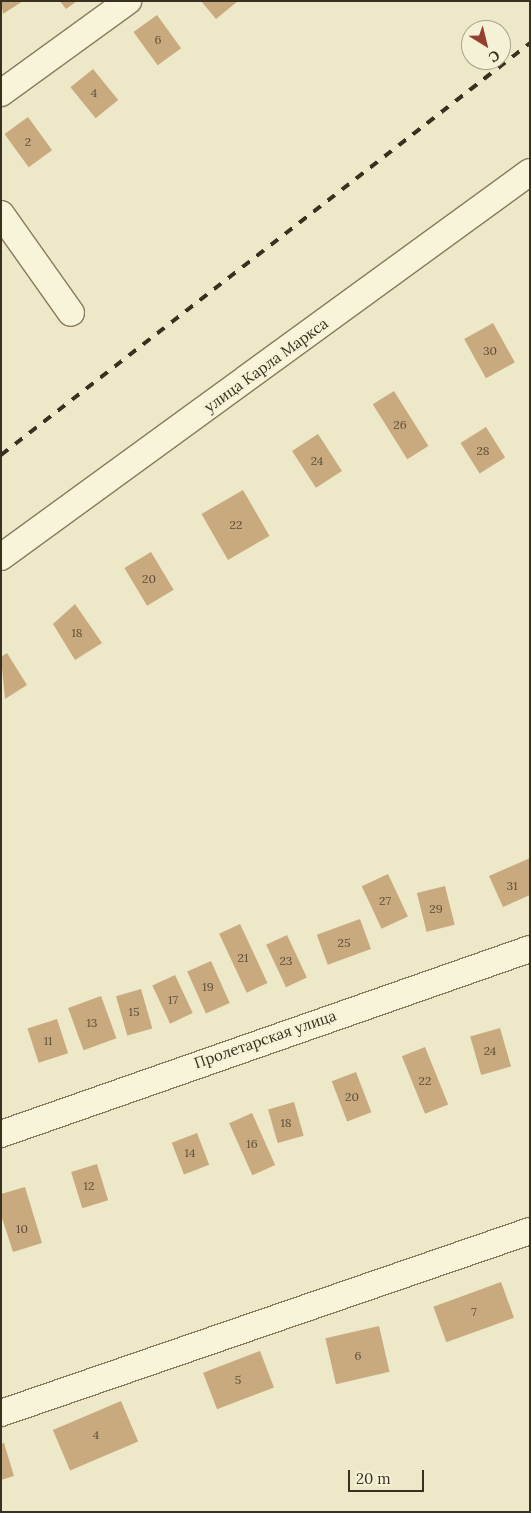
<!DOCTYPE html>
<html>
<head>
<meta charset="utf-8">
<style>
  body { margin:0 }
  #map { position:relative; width:531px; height:1513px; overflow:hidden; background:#ede8c7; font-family:Lora,serif }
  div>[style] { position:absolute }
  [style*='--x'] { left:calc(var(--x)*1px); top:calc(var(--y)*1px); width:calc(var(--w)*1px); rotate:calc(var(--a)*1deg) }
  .building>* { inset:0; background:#c9aa7e; transform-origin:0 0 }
  .roads { filter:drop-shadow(1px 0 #887b5d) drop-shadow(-1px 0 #887b5d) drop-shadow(0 1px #887b5d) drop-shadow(0 -1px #887b5d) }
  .minor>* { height:26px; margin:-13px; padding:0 13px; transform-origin:13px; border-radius:13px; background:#f8f4da }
  .rail>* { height:4px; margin-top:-2px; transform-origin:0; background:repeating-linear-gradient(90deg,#393020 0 9px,transparent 0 18px) }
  span { translate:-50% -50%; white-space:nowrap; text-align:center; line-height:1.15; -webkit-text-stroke:4px #f4f1d6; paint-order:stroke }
  .number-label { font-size:12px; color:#5d4e38 }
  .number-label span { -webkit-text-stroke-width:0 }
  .street-label { font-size:15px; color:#393020 }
  .frame { position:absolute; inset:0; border:2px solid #393020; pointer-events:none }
  .north { position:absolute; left:461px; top:20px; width:50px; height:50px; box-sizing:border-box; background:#f4f1d6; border:1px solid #a9a48d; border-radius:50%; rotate:144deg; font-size:14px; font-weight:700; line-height:20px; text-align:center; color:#393020 }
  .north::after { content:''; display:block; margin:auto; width:18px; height:22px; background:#94402f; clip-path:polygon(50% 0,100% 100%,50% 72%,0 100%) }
  .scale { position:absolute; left:348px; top:1470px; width:76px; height:22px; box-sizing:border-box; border:2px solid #393020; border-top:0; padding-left:6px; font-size:15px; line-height:18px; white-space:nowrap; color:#393020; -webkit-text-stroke:4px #f4f1d6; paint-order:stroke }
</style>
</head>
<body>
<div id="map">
  <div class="building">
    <i style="clip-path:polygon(1px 1px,23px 1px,3px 14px)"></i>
    <i style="clip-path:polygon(60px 1px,77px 1px,66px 9px)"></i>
    <i style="clip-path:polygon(201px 1px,238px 1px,216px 19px)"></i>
    <i style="left:157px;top:15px;width:41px;height:29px;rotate:54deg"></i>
    <i style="left:93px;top:69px;width:40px;height:29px;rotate:51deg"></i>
    <i style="left:28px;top:117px;width:41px;height:29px;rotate:54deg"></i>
    <i style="left:493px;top:323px;width:45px;height:33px;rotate:61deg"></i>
    <i style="left:394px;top:391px;width:65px;height:25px;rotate:58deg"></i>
    <i style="left:486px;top:427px;width:36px;height:30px;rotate:58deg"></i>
    <i style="left:318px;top:434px;width:44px;height:31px;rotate:57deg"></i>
    <i style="left:243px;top:490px;width:53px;height:48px;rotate:60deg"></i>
    <i style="left:151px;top:552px;width:44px;height:31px;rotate:59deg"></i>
    <i style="clip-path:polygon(75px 604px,102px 643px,75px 660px,53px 624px)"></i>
    <i style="clip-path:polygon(7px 653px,27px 685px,5px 699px,1px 657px)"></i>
    <i style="clip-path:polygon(530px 858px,530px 895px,503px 907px,489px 876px)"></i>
    <i style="left:388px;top:874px;width:47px;height:29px;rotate:65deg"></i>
    <i style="left:445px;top:886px;width:40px;height:29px;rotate:76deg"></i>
    <i style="left:360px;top:919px;width:32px;height:46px;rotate:70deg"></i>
    <i style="left:240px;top:924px;width:65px;height:23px;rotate:65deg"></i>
    <i style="left:287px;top:935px;width:47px;height:23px;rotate:65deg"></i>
    <i style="left:211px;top:961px;width:46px;height:26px;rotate:66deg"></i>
    <i style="left:175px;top:975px;width:42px;height:25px;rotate:65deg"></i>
    <i style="left:141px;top:989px;width:41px;height:26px;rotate:74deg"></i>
    <i style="left:101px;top:996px;width:45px;height:35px;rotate:70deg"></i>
    <i style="left:57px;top:1019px;width:36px;height:31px;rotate:72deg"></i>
    <i style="left:500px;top:1028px;width:40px;height:31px;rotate:74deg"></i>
    <i style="left:425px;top:1047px;width:62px;height:25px;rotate:68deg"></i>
    <i style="left:356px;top:1072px;width:43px;height:26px;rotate:69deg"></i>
    <i style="left:294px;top:1102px;width:35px;height:27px;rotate:74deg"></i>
    <i style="left:252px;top:1113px;width:57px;height:25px;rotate:66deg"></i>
    <i style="left:197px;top:1133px;width:34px;height:27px;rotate:69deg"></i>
    <i style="left:97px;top:1164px;width:38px;height:27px;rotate:73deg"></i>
    <i style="clip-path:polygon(25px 1187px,42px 1243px,13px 1252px,1px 1215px,1px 1194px)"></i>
    <i style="left:501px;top:1282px;width:38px;height:72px;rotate:70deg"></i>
    <i style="left:379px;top:1326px;width:47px;height:55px;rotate:77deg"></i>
    <i style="left:260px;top:1351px;width:39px;height:61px;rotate:69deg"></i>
    <i style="left:121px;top:1401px;width:44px;height:74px;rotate:67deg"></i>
    <i style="clip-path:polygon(4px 1443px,14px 1476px,1px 1480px,1px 1444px)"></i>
  </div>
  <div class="roads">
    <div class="minor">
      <i style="--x:1;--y:93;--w:157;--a:-35.9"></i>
      <i style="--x:1;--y:214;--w:121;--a:54.7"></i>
      <i style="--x:1;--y:557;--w:654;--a:-36.05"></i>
      <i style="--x:1;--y:1134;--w:560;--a:-19.28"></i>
      <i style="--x:1;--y:1413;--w:559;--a:-18.99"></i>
    </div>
  </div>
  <div class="rail">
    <i style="--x:1;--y:455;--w:671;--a:-37.91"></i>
  </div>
  <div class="number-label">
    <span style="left:158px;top:40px">6</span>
    <span style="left:94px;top:93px">4</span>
    <span style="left:28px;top:142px">2</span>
    <span style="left:490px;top:351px">30</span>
    <span style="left:400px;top:425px">26</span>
    <span style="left:483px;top:451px">28</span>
    <span style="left:317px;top:461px">24</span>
    <span style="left:236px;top:525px">22</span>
    <span style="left:149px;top:579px">20</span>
    <span style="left:77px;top:633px">18</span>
    <span style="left:512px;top:886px">31</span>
    <span style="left:385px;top:901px">27</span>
    <span style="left:436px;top:909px">29</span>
    <span style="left:344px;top:943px">25</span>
    <span style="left:243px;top:958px">21</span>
    <span style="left:286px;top:961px">23</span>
    <span style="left:208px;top:987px">19</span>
    <span style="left:173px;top:1000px">17</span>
    <span style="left:134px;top:1012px">15</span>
    <span style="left:92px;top:1023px">13</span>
    <span style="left:48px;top:1041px">11</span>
    <span style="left:490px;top:1051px">24</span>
    <span style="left:425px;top:1081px">22</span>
    <span style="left:352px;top:1097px">20</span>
    <span style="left:286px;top:1123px">18</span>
    <span style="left:252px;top:1144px">16</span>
    <span style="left:190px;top:1153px">14</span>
    <span style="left:89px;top:1186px">12</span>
    <span style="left:22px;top:1229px">10</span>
    <span style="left:474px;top:1312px">7</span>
    <span style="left:358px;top:1356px">6</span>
    <span style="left:238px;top:1380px">5</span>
    <span style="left:96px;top:1435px">4</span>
  </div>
  <div class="street-label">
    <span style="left:266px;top:365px;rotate:-36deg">улица Карла Маркса</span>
    <span style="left:265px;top:1039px;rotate:-19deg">Пролетарская улица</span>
  </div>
  <div class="frame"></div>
  <div class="north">С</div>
  <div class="scale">20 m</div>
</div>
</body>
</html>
